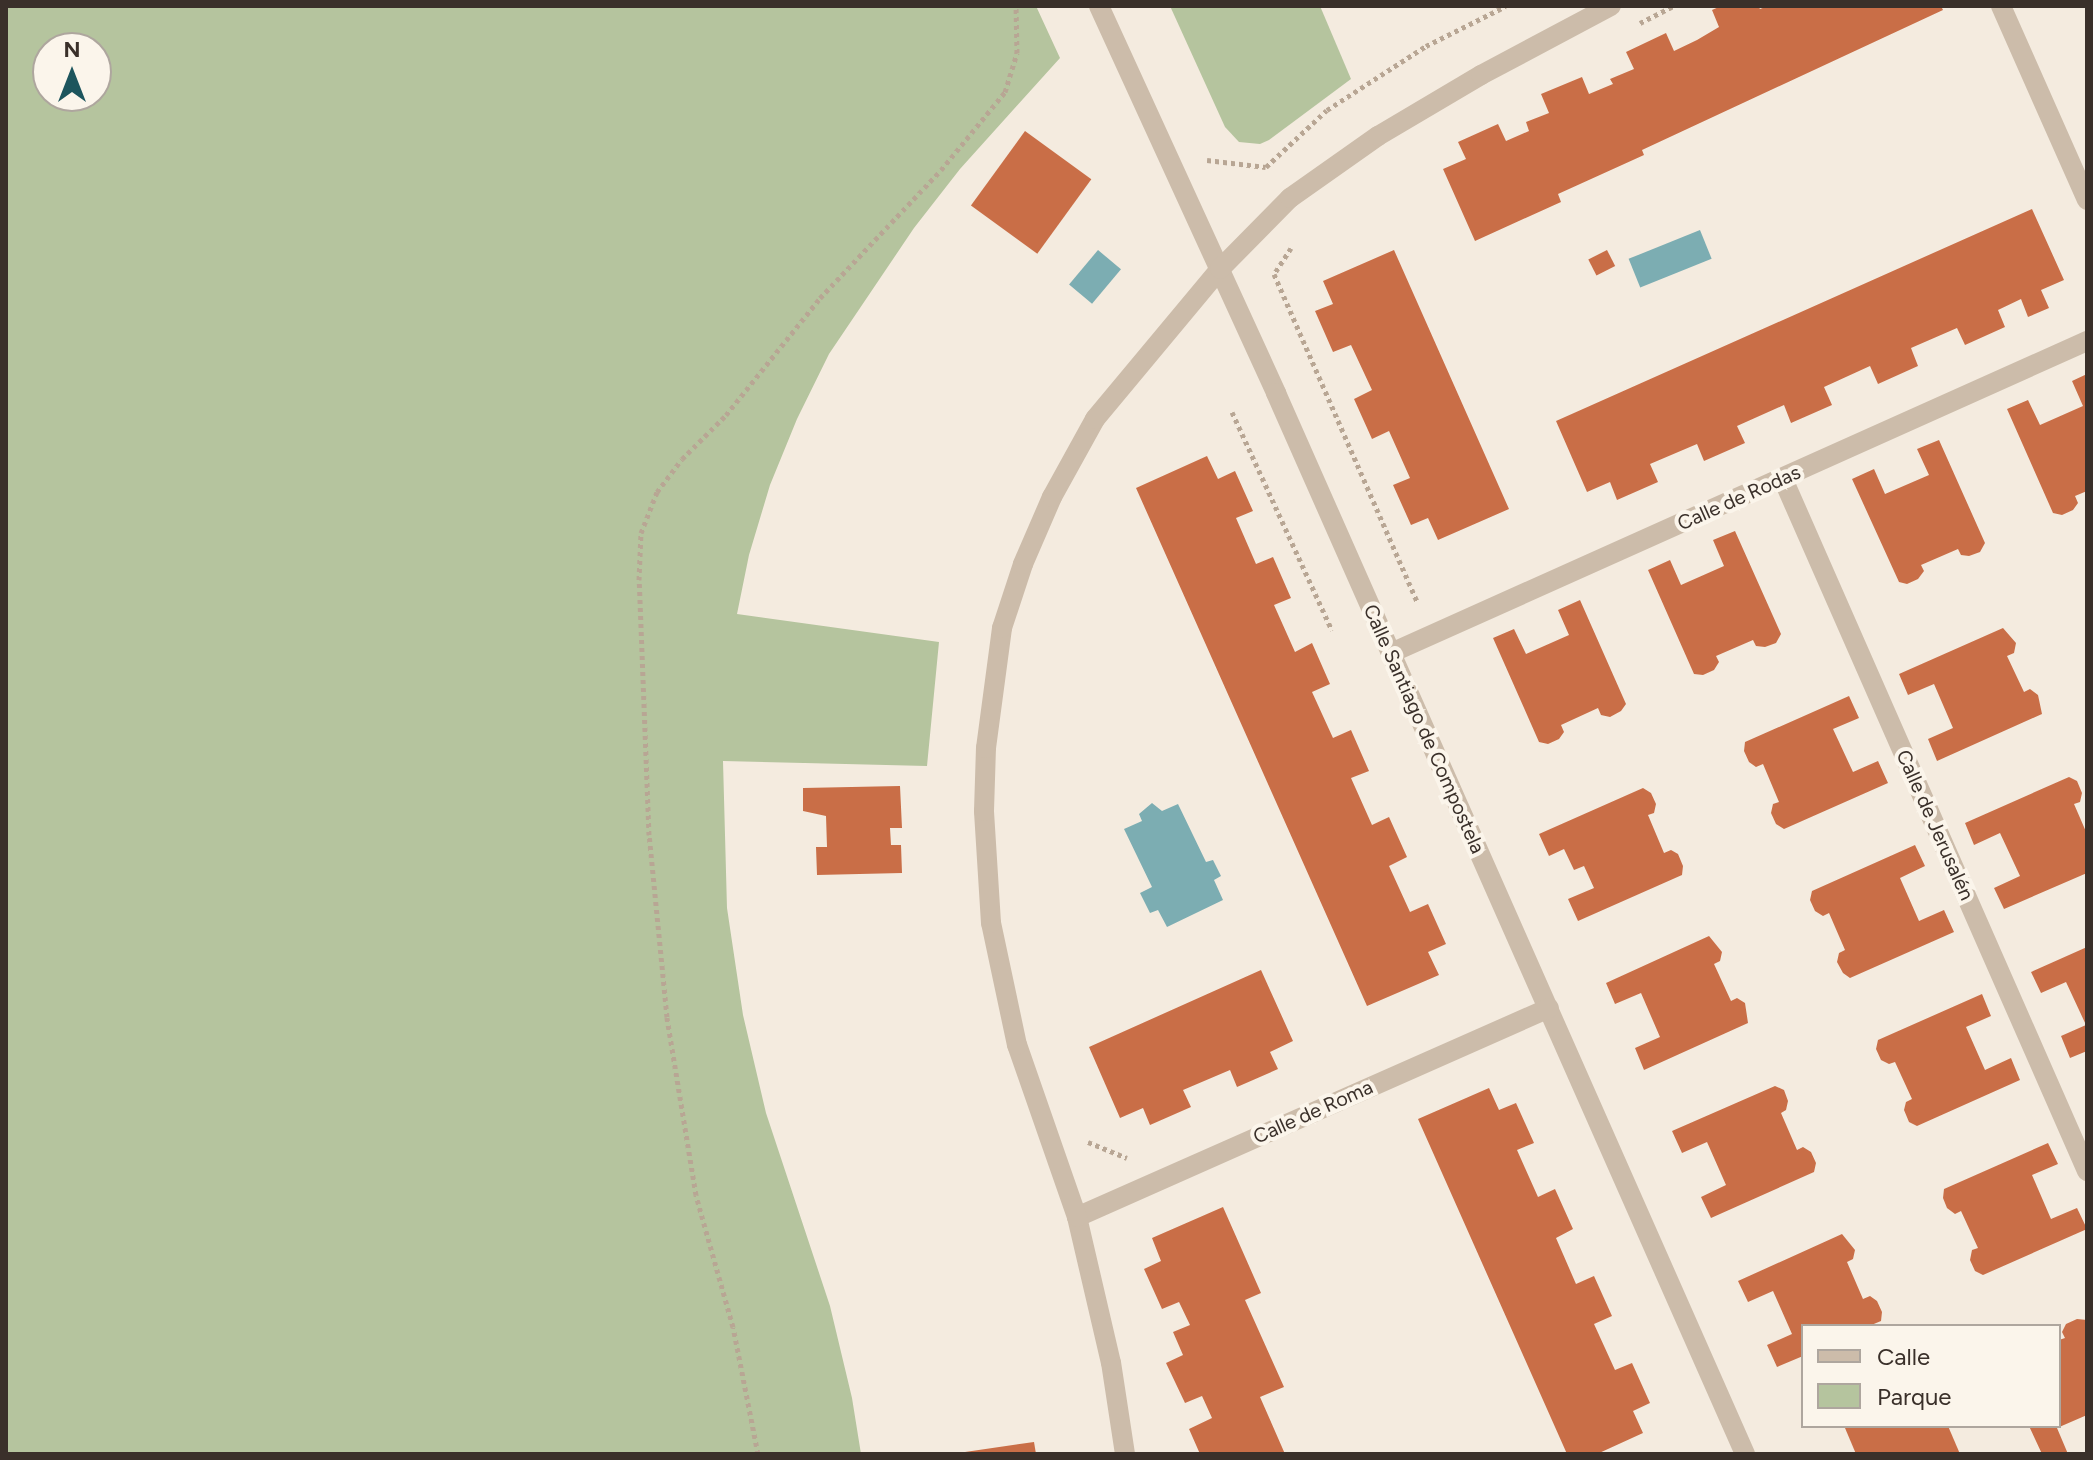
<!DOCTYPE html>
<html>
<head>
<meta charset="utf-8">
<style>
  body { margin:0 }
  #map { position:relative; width:2093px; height:1460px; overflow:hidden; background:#f4ebdf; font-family:Figtree,sans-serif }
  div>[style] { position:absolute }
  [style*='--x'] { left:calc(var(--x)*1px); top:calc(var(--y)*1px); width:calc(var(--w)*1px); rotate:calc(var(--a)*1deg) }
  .green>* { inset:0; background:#b5c49e }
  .water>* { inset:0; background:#7cadb2; transform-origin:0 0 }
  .building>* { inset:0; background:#c96e47; transform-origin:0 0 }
  .path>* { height:5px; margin-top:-2.5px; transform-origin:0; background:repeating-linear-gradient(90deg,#b8a694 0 4px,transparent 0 8px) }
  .minor>* { height:20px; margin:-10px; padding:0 10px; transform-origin:10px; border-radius:10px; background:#ccbcaa }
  span { translate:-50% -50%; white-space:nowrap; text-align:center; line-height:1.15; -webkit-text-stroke:8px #fbf5eb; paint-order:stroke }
  .street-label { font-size:20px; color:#3a302a }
  .frame { position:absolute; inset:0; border:8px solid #3a302a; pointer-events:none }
  .legend { position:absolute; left:1801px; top:1324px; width:260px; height:104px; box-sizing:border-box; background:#fbf5eb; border:2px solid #aea69e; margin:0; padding:10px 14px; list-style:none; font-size:24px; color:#3a302a }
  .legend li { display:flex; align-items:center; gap:16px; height:40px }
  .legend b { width:40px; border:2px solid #aea69e }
  .north { position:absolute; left:32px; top:32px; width:80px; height:80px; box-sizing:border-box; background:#fbf5eb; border:2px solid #aea69e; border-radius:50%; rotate:0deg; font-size:22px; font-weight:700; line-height:32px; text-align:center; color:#3a302a }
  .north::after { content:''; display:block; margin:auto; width:28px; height:36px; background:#1d555d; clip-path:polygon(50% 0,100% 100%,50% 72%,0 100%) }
</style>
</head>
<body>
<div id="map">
  <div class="green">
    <i style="clip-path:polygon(evenodd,6px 6px,1036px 6px,1060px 58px,960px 169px,914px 228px,829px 354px,797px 419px,770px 485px,749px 555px,737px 614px,939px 642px,927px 766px,723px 761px,727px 908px,743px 1015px,766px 1113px,830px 1306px,852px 1398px,861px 1454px,6px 1454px,6px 6px,96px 48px,96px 96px,48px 96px,48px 48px,96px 48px)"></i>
    <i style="clip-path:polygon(1170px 6px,1320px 6px,1351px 79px,1269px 140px,1260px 144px,1239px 142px,1225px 127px)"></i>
  </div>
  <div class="water">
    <i style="left:1700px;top:230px;width:31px;height:77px;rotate:68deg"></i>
    <i style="left:1098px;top:250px;width:30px;height:45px;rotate:40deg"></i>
    <i style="clip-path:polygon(1152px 803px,1162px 811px,1178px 804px,1206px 862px,1213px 860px,1221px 876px,1214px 880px,1223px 900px,1167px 927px,1158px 910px,1150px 913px,1140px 893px,1152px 887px,1124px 829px,1142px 821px,1139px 814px)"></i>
  </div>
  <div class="building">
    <i style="clip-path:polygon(1721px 6px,1758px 6px,1760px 9px,1768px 6px,1941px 6px,1943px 10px,1642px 150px,1644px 155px,1558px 194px,1561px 202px,1475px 241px,1443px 169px,1466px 159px,1458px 142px,1498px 124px,1506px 141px,1529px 131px,1526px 122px,1549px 113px,1541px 94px,1582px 77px,1589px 94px,1613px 84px,1610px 79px,1634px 69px,1626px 52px,1666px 33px,1674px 51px,1697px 40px,1719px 27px,1712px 10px)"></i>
    <i style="left:1025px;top:131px;width:82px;height:92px;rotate:36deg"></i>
    <i style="clip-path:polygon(2032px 209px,2064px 280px,2041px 290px,2049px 308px,2028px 317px,2021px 299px,1998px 310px,2005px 327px,1965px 345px,1957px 328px,1911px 348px,1918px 366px,1878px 384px,1870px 366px,1824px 387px,1832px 405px,1791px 423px,1784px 405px,1737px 426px,1745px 443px,1704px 461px,1697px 444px,1650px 464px,1658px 482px,1617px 500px,1610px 482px,1587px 492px,1556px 421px)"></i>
    <i style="clip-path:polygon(1394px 250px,1509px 509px,1438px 540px,1428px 518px,1411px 525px,1393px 485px,1410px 478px,1389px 431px,1372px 439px,1354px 399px,1372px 390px,1351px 345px,1333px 352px,1315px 311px,1333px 304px,1323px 281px)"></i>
    <i style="left:1607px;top:250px;width:18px;height:21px;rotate:63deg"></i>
    <i style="clip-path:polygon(2087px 374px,2087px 491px,2075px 496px,2078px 503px,2073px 510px,2062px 515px,2053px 513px,2007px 409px,2028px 400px,2040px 425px,2083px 406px,2072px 381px)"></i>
    <i style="clip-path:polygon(1939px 440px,1985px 543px,1980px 552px,1969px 556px,1961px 555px,1958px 549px,1921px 565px,1924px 571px,1918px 579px,1907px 584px,1899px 582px,1852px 479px,1874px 469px,1885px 494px,1929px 475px,1917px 449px)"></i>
    <i style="clip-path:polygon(1207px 456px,1218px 479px,1235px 471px,1253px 511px,1236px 518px,1256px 564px,1273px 557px,1291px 598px,1274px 605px,1295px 652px,1312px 643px,1330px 684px,1312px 692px,1333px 738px,1351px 730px,1369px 771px,1351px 778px,1372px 825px,1389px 817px,1407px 857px,1389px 866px,1410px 912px,1428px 904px,1446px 944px,1428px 952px,1439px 975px,1367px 1006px,1136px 488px)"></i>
    <i style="clip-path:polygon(1735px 531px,1781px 634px,1776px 643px,1765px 647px,1756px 646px,1753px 640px,1716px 656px,1719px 662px,1714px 670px,1703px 675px,1694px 674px,1648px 570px,1670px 560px,1681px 585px,1724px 566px,1713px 540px)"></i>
    <i style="clip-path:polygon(1580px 600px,1626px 704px,1621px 711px,1610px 717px,1601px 715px,1598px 708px,1561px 725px,1564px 732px,1559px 739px,1548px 744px,1539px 742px,1493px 638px,1514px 629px,1526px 654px,1569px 635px,1558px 610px)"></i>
    <i style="clip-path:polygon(2003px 628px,2016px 643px,2014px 653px,2007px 656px,2024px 692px,2030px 689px,2038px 695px,2042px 714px,1937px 761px,1928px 739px,1953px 728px,1934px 684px,1908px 695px,1899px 674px)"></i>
    <i style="clip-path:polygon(1849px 696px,1859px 718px,1833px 729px,1853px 772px,1878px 761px,1888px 783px,1784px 829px,1776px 824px,1771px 813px,1773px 804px,1779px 802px,1763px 764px,1756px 767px,1749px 762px,1744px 751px,1745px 742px)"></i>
    <i style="clip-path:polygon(2069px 777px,2077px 781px,2082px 793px,2080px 802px,2074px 804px,2087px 834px,2087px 873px,2004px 909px,1994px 888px,2020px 876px,2000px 833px,1974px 845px,1965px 823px)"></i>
    <i style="clip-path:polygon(900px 786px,902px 828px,890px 828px,891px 845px,901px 845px,902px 873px,817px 875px,816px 847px,827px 847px,826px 816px,803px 811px,803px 788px)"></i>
    <i style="clip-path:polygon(1643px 788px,1651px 793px,1656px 804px,1654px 813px,1648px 815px,1664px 853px,1671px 850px,1678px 854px,1683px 866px,1682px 875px,1578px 921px,1568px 899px,1594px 888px,1584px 866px,1574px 870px,1564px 849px,1549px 856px,1539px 834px)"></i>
    <i style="clip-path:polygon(1915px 845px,1925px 866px,1900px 878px,1919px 921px,1944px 910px,1954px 932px,1850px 978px,1843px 973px,1837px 962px,1839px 953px,1845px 950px,1829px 913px,1823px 916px,1815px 911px,1810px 900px,1812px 891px)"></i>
    <i style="clip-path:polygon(1709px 936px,1722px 952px,1720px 961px,1714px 964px,1731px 1001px,1737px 998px,1745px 1003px,1748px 1023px,1644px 1070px,1635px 1048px,1660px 1037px,1641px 993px,1615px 1004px,1606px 983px)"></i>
    <i style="clip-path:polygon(2087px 947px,2087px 1051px,2070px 1058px,2061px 1036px,2086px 1025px,2066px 982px,2041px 993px,2031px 972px)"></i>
    <i style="clip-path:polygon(1261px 970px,1293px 1041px,1270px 1052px,1278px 1069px,1237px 1087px,1230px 1070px,1183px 1090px,1191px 1107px,1150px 1125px,1143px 1108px,1120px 1118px,1089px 1047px)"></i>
    <i style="clip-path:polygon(1982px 994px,1991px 1016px,1966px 1027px,1985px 1070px,2011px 1058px,2020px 1080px,1917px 1126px,1909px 1122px,1904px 1110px,1906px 1102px,1912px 1099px,1895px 1062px,1889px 1064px,1881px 1060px,1876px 1049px,1878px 1040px)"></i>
    <i style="clip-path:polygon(1775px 1086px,1784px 1090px,1788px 1101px,1786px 1110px,1781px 1113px,1797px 1150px,1803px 1147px,1811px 1152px,1816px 1163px,1814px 1172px,1711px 1218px,1701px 1197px,1726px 1185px,1707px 1142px,1682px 1153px,1672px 1131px)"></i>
    <i style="clip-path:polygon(1489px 1088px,1499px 1110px,1516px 1103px,1534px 1143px,1517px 1150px,1538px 1197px,1555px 1189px,1573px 1229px,1556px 1238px,1576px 1284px,1594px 1276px,1612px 1316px,1594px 1324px,1615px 1370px,1632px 1363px,1650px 1403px,1633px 1411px,1643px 1433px,1597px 1454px,1567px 1454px,1418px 1119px)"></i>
    <i style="clip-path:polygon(2048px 1143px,2058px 1164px,2032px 1175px,2051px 1219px,2077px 1208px,2087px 1229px,1983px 1275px,1975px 1271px,1970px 1260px,1972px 1250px,1978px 1248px,1961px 1211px,1955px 1214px,1947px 1208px,1943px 1198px,1944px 1189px)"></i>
    <i style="clip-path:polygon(1223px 1207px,1261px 1293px,1245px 1300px,1284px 1387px,1260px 1397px,1285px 1454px,1200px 1454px,1189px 1429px,1212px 1418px,1202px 1396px,1185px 1403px,1166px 1363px,1183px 1355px,1173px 1332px,1190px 1325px,1179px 1302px,1162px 1309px,1144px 1269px,1161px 1261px,1152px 1238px)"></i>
    <i style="clip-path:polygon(1842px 1234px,1855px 1250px,1853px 1259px,1847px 1262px,1863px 1299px,1870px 1296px,1877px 1301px,1882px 1312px,1881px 1321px,1869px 1326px,1803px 1326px,1803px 1356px,1777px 1367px,1767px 1345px,1792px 1334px,1773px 1291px,1748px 1302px,1738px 1281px)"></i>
    <i style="clip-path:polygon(2077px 1319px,2087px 1320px,2087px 1415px,2057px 1428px,2068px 1454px,2042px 1454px,2029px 1426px,2059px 1426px,2059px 1340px,2065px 1338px,2062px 1332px,2066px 1324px)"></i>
    <i style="clip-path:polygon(1848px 1426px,1948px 1426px,1960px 1454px,1856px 1454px,1845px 1428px)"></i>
    <i style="clip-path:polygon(1034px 1442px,1036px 1454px,965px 1454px,965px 1452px)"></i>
  </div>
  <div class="path">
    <i style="--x:1640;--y:23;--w:38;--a:-27"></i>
    <i style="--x:1207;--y:160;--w:59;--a:6.8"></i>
    <i style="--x:1266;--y:167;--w:83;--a:-43.1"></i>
    <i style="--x:1327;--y:110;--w:118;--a:-32.9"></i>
    <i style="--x:1426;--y:46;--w:89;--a:-26.6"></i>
    <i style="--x:1291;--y:248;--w:31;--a:123"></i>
    <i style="--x:1274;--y:274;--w:359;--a:66.4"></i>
    <i style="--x:1232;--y:412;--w:240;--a:65.4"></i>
    <i style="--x:1088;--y:1142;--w:42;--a:22.3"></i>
    <i style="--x:758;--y:1454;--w:129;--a:-101.1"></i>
    <i style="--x:733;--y:1327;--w:137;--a:-105.7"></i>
    <i style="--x:696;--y:1195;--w:180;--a:-99.3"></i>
    <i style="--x:667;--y:1017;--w:183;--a:-95.6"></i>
    <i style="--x:649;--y:835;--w:255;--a:-92.2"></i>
    <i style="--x:639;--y:580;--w:47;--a:-87.6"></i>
    <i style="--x:641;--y:533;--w:44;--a:-68.7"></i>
    <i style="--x:657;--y:492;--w:41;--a:-52.9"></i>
    <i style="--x:682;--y:459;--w:62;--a:-45"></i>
    <i style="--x:726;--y:415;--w:150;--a:-51.2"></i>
    <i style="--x:820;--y:298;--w:176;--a:-46.6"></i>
    <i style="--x:941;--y:170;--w:101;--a:-50.6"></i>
    <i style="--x:1005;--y:92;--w:41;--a:-72.9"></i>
    <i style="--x:1017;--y:53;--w:47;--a:-91.2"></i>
  </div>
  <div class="minor">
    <i style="--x:1099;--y:6;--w:426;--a:65.4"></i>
    <i style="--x:1276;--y:393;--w:1160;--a:66.15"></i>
    <i style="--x:2001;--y:6;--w:212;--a:66.1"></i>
    <i style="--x:1783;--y:479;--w:756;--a:66.28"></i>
    <i style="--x:1391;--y:653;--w:763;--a:-24.15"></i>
    <i style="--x:1077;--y:1217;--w:516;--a:-23.88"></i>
    <i style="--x:1125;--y:1454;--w:92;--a:-98.7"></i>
    <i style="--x:1111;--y:1363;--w:150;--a:-103.1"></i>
    <i style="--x:1077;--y:1217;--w:182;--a:-109.2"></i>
    <i style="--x:1017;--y:1045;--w:125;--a:-102"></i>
    <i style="--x:991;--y:923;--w:112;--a:-93.6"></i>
    <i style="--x:984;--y:811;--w:63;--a:-88.2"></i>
    <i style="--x:986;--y:748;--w:121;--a:-82.4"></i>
    <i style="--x:1002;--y:628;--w:67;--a:-71.8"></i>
    <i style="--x:1023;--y:564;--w:73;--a:-66.6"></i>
    <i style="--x:1052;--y:497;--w:89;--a:-61.1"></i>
    <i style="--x:1095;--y:419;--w:195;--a:-50.2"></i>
    <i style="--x:1220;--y:269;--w:100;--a:-45.4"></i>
    <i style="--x:1290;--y:198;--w:108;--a:-35.2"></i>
    <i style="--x:1378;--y:136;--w:120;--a:-30.6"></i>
    <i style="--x:1481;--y:75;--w:147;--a:-28"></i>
  </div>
  <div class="street-label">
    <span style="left:1739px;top:498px;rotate:-24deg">Calle de Rodas</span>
    <span style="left:1424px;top:729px;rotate:66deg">Calle Santiago de Compostela</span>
    <span style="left:1935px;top:825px;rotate:66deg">Calle de Jerusalén</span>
    <span style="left:1313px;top:1112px;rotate:-24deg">Calle de Roma</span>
  </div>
  <div class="frame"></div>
  <ul class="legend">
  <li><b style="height:10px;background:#ccbcaa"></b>Calle</li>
  <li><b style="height:22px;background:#b5c49e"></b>Parque</li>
  </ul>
  <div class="north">N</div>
</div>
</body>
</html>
